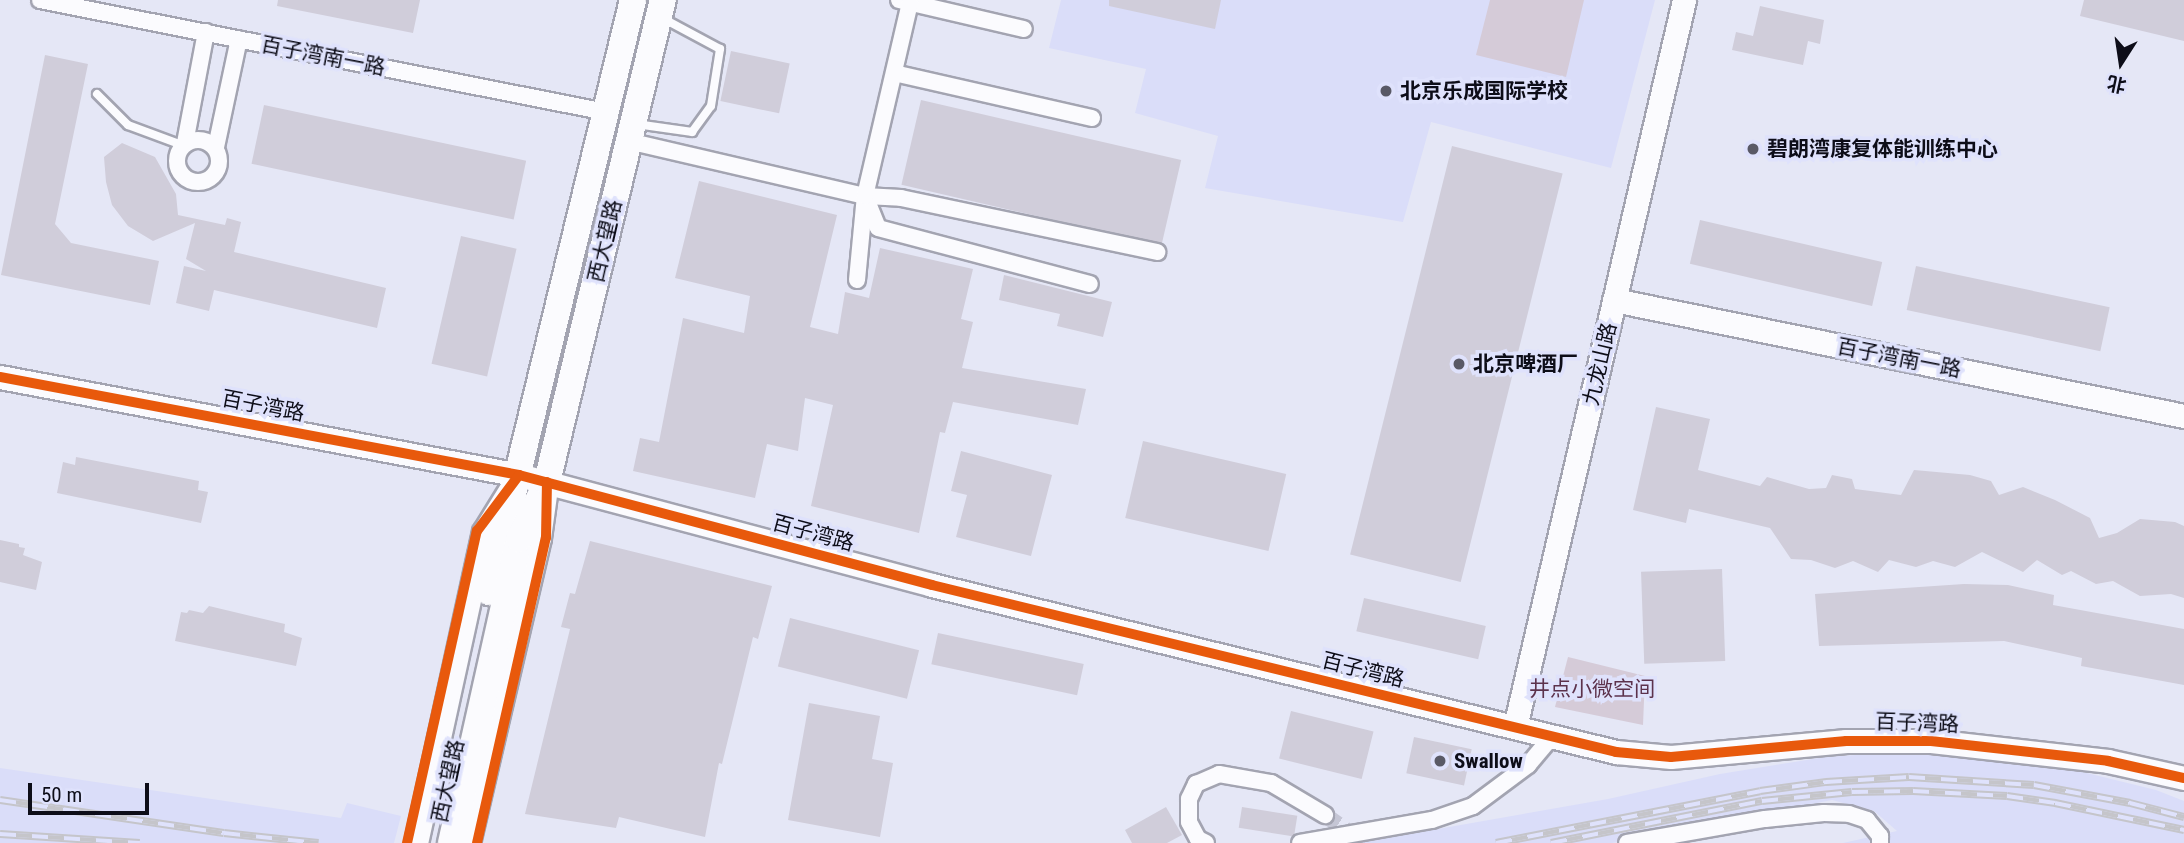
<!DOCTYPE html>
<html>
<head>
<meta charset="utf-8">
<style>
  body { margin:0 }
  #map { position:relative; width:2184px; height:843px; overflow:hidden; background:#e5e7f6; font-family:"Roboto Condensed","Noto Sans SC",sans-serif }
  div>[style] { position:absolute }
  [style*='--x'] { left:calc(var(--x)*1px); top:calc(var(--y)*1px); width:calc(var(--w)*1px); rotate:calc(var(--a)*1deg) }
  .built>* { inset:0; background:#daddf9 }
  .green>* { inset:0; background:#d5cbd8 }
  .building>* { inset:0; background:#d0cdda; transform-origin:0 0 }
  .street-tunnel>* { height:16px; margin-top:-8px; transform-origin:0; background:repeating-linear-gradient(90deg,#c5c6d5 0 16px,transparent 0 24px) }
  .roads { filter:drop-shadow(2px 0 #a3a4b1) drop-shadow(-2px 0 #a3a4b1) drop-shadow(0 2px #a3a4b1) drop-shadow(0 -2px #a3a4b1) }
  .lane>* { height:8px; margin:-4px; padding:0 4px; transform-origin:4px; border-radius:4px; background:#fbfbfe }
  .street>* { height:16px; margin:-8px; padding:0 8px; transform-origin:8px; border-radius:8px; background:#fbfbfe }
  .street>.ring { margin:-8px; padding:0; box-sizing:content-box; background:none; border:16px solid #fbfbfe; border-radius:50% }
  .secondary>* { height:23px; margin:-11.5px; padding:0 11.5px; transform-origin:11.5px; border-radius:11.5px; background:#fbfbfe }
  .primary>* { height:26px; margin:-13px; padding:0 13px; transform-origin:13px; border-radius:13px; background:#fbfbfe }
  .rail>* { height:8px; margin-top:-4px; transform-origin:0; background:repeating-linear-gradient(90deg,#dfe2fc 0 16px,#c5c5ca 0 32px); box-sizing:border-box; border-block:2px solid #c5c5ca }
  .cycleway>* { height:10px; margin:-5px; padding:0 5px; transform-origin:5px; border-radius:5px; background:#e8590c }
  .dots>* { width:19px; height:19px; translate:-50% -50%; box-sizing:border-box; border:4px solid #dfe2fc; border-radius:50% }
  span { translate:-50% -50%; white-space:nowrap; text-align:center; line-height:1.15; -webkit-text-stroke:7px #dfe2fc; paint-order:stroke }
  .street-label { font-size:21px; color:#0d0d18 }
  .poi-label { font-size:21px; color:#0d0d18; font-weight:700 }
  .left { translate:0 -50%; text-align:left }
  .park-label { font-size:21px; color:#5c324c }
  .north { position:absolute; left:2086px; top:28px; width:70px; height:70px; -webkit-text-stroke:5px #dfe2fc; paint-order:stroke; rotate:192deg; font-size:19px; font-weight:700; line-height:28px; text-align:center; color:#0d0d18 }
  .north::after { content:''; display:block; margin:auto; width:24px; height:32px; background:#0d0d18; clip-path:polygon(50% 0,100% 100%,50% 72%,0 100%) }
  .scale { position:absolute; left:28px; top:783px; width:121px; height:32px; box-sizing:border-box; border:4px solid #0d0d18; border-top:0; padding-left:9px; font-size:21px; line-height:24px; white-space:nowrap; color:#0d0d18; -webkit-text-stroke:5px #dfe2fc; paint-order:stroke }
</style>
</head>
<body>
<div id="map">
  <div class="built">
    <i style="clip-path:polygon(1061px 0,1655px 0,1611px 168px,1431px 122px,1403px 222px,1205px 188px,1218px 136px,1135px 113px,1146px 69px,1049px 48px)"></i>
    <i style="clip-path:polygon(1902px 752px,1980px 755px,2050px 764px,2156px 790px,2184px 801px,2184px 843px,1843px 843px,1897px 831px,1874px 811px,1832px 800px,1612px 843px,1358px 843px,1608px 799px,1720px 774px,1825px 757px)"></i>
    <i style="clip-path:polygon(0 768px,341px 818px,347px 803px,401px 816px,394px 843px,0 843px)"></i>
  </div>
  <div class="green">
    <i style="clip-path:polygon(1490px 0,1584px 0,1566px 77px,1476px 55px)"></i>
    <i style="clip-path:polygon(1568px 657px,1645px 676px,1643px 725px,1555px 707px)"></i>
  </div>
  <div class="building">
    <i style="clip-path:polygon(278px 0,420px 0,413px 33px,277px 6px)"></i>
    <i style="clip-path:polygon(1109px 0,1221px 0,1215px 29px,1109px 6px)"></i>
    <i style="clip-path:polygon(2084px 0,2184px 0,2184px 41px,2080px 16px)"></i>
    <i style="clip-path:polygon(1760px 6px,1824px 20px,1820px 44px,1808px 41px,1803px 65px,1732px 50px,1736px 32px,1753px 36px)"></i>
    <i style="left:731px;top:51px;width:60px;height:51px;rotate:12deg"></i>
    <i style="clip-path:polygon(45px 55px,88px 64px,55px 224px,71px 243px,159px 261px,150px 305px,1px 275px)"></i>
    <i style="left:921px;top:100px;width:267px;height:87px;rotate:13deg"></i>
    <i style="left:264px;top:105px;width:268px;height:60px;rotate:12deg"></i>
    <i style="clip-path:polygon(122px 143px,155px 157px,176px 194px,178px 215px,225px 225px,227px 218px,241px 222px,234px 252px,386px 288px,377px 328px,214px 290px,209px 311px,176px 303px,184px 266px,206px 271px,186px 259px,195px 223px,153px 241px,128px 226px,112px 205px,106px 182px,104px 157px)"></i>
    <i style="left:1452px;top:146px;width:114px;height:421px;rotate:14deg"></i>
    <i style="clip-path:polygon(699px 181px,837px 215px,810px 327px,838px 334px,845px 292px,869px 298px,880px 248px,973px 269px,961px 319px,973px 322px,962px 368px,1086px 389px,1078px 425px,953px 402px,945px 433px,940px 432px,919px 533px,811px 506px,833px 405px,805px 398px,798px 451px,767px 444px,755px 498px,633px 471px,640px 438px,659px 442px,683px 318px,744px 333px,750px 296px,675px 278px)"></i>
    <i style="left:1700px;top:220px;width:187px;height:45px;rotate:13deg"></i>
    <i style="left:461px;top:236px;width:57px;height:131px;rotate:13deg"></i>
    <i style="left:1916px;top:266px;width:198px;height:45px;rotate:12deg"></i>
    <i style="clip-path:polygon(1004px 275px,1112px 302px,1103px 337px,1057px 326px,1060px 314px,999px 300px)"></i>
    <i style="clip-path:polygon(1656px 407px,1710px 419px,1698px 470px,1760px 486px,1767px 477px,1809px 489px,1826px 488px,1832px 475px,1852px 479px,1855px 489px,1901px 495px,1914px 470px,1970px 475px,1991px 481px,1999px 495px,2023px 487px,2055px 500px,2090px 518px,2099px 538px,2117px 533px,2140px 519px,2175px 522px,2184px 526px,2184px 598px,2171px 594px,2140px 596px,2113px 581px,2096px 584px,2071px 571px,2062px 575px,2037px 560px,2023px 572px,1982px 552px,1955px 567px,1933px 561px,1916px 567px,1889px 560px,1878px 572px,1853px 561px,1835px 568px,1811px 560px,1791px 559px,1770px 528px,1689px 509px,1686px 523px,1633px 510px)"></i>
    <i style="left:1143px;top:441px;width:147px;height:79px;rotate:13deg"></i>
    <i style="clip-path:polygon(961px 451px,1052px 475px,1031px 556px,956px 537px,967px 495px,951px 491px)"></i>
    <i style="clip-path:polygon(76px 457px,199px 481px,198px 490px,208px 492px,201px 523px,57px 493px,63px 462px,75px 465px)"></i>
    <i style="clip-path:polygon(0 540px,19px 544px,19px 547px,25px 548px,23px 555px,42px 562px,36px 590px,0 582px)"></i>
    <i style="clip-path:polygon(590px 541px,772px 586px,758px 639px,753px 637px,722px 764px,719px 763px,705px 837px,619px 817px,616px 828px,525px 814px,570px 629px,561px 627px,570px 593px,575px 594px)"></i>
    <i style="left:1722px;top:569px;width:92px;height:81px;rotate:88deg"></i>
    <i style="clip-path:polygon(1964px 584px,2008px 585px,2054px 595px,2053px 605px,2184px 629px,2184px 685px,2081px 666px,2082px 658px,2004px 641px,1819px 646px,1815px 594px)"></i>
    <i style="left:1364px;top:598px;width:125px;height:34px;rotate:13deg"></i>
    <i style="clip-path:polygon(209px 606px,285px 624px,284px 632px,302px 638px,296px 666px,175px 641px,181px 612px,187px 613px,189px 610px,203px 613px)"></i>
    <i style="left:790px;top:618px;width:133px;height:50px;rotate:14deg"></i>
    <i style="left:938px;top:633px;width:149px;height:32px;rotate:12deg"></i>
    <i style="clip-path:polygon(809px 703px,880px 716px,872px 759px,893px 763px,880px 837px,788px 820px)"></i>
    <i style="left:1291px;top:711px;width:85px;height:49px;rotate:14deg"></i>
    <i style="left:1414px;top:737px;width:59px;height:37px;rotate:12deg"></i>
    <i style="clip-path:polygon(1166px 807px,1182px 835px,1167px 843px,1132px 843px,1125px 830px)"></i>
    <i style="left:1242px;top:807px;width:56px;height:21px;rotate:9deg"></i>
  </div>
  <div class="street-tunnel">
    <i style="--x:1325;--y:815;--w:48;--a:35.7"></i>
  </div>
  <div class="roads">
    <div class="lane">
      <i style="--x:97;--y:94;--w:44;--a:45"></i>
      <i style="--x:128;--y:125;--w:54;--a:20.4"></i>
      <i style="--x:179;--y:144;--w:6;--a:-9"></i>
      <i style="--x:636;--y:124;--w:57;--a:8.1"></i>
      <i style="--x:692;--y:132;--w:32;--a:-54"></i>
      <i style="--x:711;--y:106;--w:58;--a:-81"></i>
      <i style="--x:720;--y:49;--w:64;--a:-151.8"></i>
    </div>
    <div class="street">
      <i style="--x:40;--y:0;--w:577;--a:11.19"></i>
      <i style="--x:899;--y:0;--w:128;--a:13.1"></i>
      <i style="--x:894;--y:73;--w:203;--a:12.8"></i>
      <i class="ring" style="left:177px;top:140px;width:26px;height:26px"></i>
      <i style="--x:628;--y:141;--w:243;--a:13.1"></i>
      <i style="--x:865;--y:196;--w:36;--a:3"></i>
      <i style="--x:901;--y:198;--w:262;--a:11.9"></i>
      <i style="--x:185;--y:143;--w:113;--a:-79.3"></i>
      <i style="--x:216;--y:147;--w:110;--a:-78"></i>
      <i style="--x:866;--y:198;--w:32;--a:68"></i>
      <i style="--x:878;--y:228;--w:219;--a:14.8"></i>
      <i style="--x:857;--y:280;--w:84;--a:-84.6"></i>
      <i style="--x:865;--y:196;--w:198;--a:-76.9"></i>
      <i style="--x:1206;--y:843;--w:9;--a:-153"></i>
      <i style="--x:1198;--y:839;--w:19;--a:-118"></i>
      <i style="--x:1189;--y:822;--w:23;--a:-90"></i>
      <i style="--x:1189;--y:799;--w:17;--a:-65"></i>
      <i style="--x:1196;--y:784;--w:25;--a:-23"></i>
      <i style="--x:1219;--y:774;--w:53;--a:9.8"></i>
      <i style="--x:1271;--y:783;--w:63;--a:30.7"></i>
      <i style="--x:1300;--y:843;--w:134;--a:-9.9"></i>
      <i style="--x:1432;--y:820;--w:43;--a:-18.9"></i>
      <i style="--x:1473;--y:806;--w:69;--a:-36.7"></i>
      <i style="--x:1528;--y:765;--w:38;--a:-50"></i>
      <i style="--x:1627;--y:843;--w:140;--a:-9.9"></i>
      <i style="--x:1765;--y:819;--w:59;--a:-5.8"></i>
      <i style="--x:1824;--y:813;--w:25;--a:2"></i>
      <i style="--x:1849;--y:814;--w:19;--a:18"></i>
      <i style="--x:1867;--y:820;--w:21;--a:51"></i>
      <i style="--x:1880;--y:836;--w:7;--a:90"></i>
    </div>
    <div class="secondary">
      <i style="--x:1614;--y:300;--w:582;--a:11.5"></i>
      <i style="--x:0;--y:377;--w:528;--a:10.69"></i>
      <i style="--x:519;--y:475;--w:427;--a:14.9"></i>
      <i style="--x:932;--y:585;--w:704;--a:13.72"></i>
      <i style="--x:1616;--y:752;--w:55;--a:5.2"></i>
      <i style="--x:1671;--y:757;--w:176;--a:-5.2"></i>
      <i style="--x:1846;--y:741;--w:85;--a:0"></i>
      <i style="--x:1931;--y:741;--w:178;--a:6.4"></i>
      <i style="--x:2108;--y:761;--w:78;--a:12.6"></i>
      <i style="--x:1515;--y:727;--w:746;--a:-76.91"></i>
      <i style="--x:416;--y:843;--w:318;--a:-77.7"></i>
      <i style="--x:484;--y:532;--w:49;--a:-58.2"></i>
      <i style="--x:468;--y:843;--w:313;--a:-76.9"></i>
      <i style="--x:539;--y:538;--w:43;--a:-82.1"></i>
    </div>
    <div class="primary">
      <i style="--x:489;--y:592;--w:609;--a:-76.33"></i>
      <i style="--x:451;--y:843;--w:312;--a:-77.4"></i>
      <i style="--x:519;--y:539;--w:64;--a:-63.8"></i>
      <i style="--x:547;--y:482;--w:496;--a:-76.5"></i>
    </div>
  </div>
  <div class="rail">
    <i style="--x:0;--y:800;--w:226;--a:8.4"></i>
    <i style="--x:224;--y:833;--w:95;--a:6.1"></i>
    <i style="--x:0;--y:834;--w:140;--a:3.7"></i>
    <i style="--x:1496;--y:843;--w:269;--a:-11.1"></i>
    <i style="--x:1760;--y:791;--w:67;--a:-7.8"></i>
    <i style="--x:1826;--y:782;--w:83;--a:-3.4"></i>
    <i style="--x:1909;--y:777;--w:125;--a:3.7"></i>
    <i style="--x:2034;--y:785;--w:98;--a:10.6"></i>
    <i style="--x:2130;--y:803;--w:56;--a:14.5"></i>
    <i style="--x:1551;--y:843;--w:215;--a:-11.3"></i>
    <i style="--x:1762;--y:801;--w:90;--a:-5.7"></i>
    <i style="--x:1852;--y:792;--w:61;--a:-0.9"></i>
    <i style="--x:1913;--y:791;--w:94;--a:3"></i>
    <i style="--x:2007;--y:796;--w:49;--a:8.3"></i>
    <i style="--x:2055;--y:803;--w:132;--a:11.8"></i>
  </div>
  <div class="cycleway">
    <i style="--x:0;--y:377;--w:528;--a:10.69"></i>
    <i style="--x:519;--y:475;--w:427;--a:14.9"></i>
    <i style="--x:932;--y:585;--w:704;--a:13.72"></i>
    <i style="--x:1616;--y:752;--w:55;--a:5.2"></i>
    <i style="--x:1671;--y:757;--w:176;--a:-5.2"></i>
    <i style="--x:1846;--y:741;--w:85;--a:0"></i>
    <i style="--x:1931;--y:741;--w:178;--a:6.4"></i>
    <i style="--x:2108;--y:761;--w:78;--a:12.6"></i>
    <i style="--x:407;--y:843;--w:320;--a:-77.4"></i>
    <i style="--x:477;--y:531;--w:70;--a:-53.1"></i>
    <i style="--x:477;--y:843;--w:313;--a:-77.3"></i>
    <i style="--x:546;--y:538;--w:56;--a:-89"></i>
  </div>
  <div class="dots">
    <i style="left:1386px;top:91px;background:#595966"></i>
    <i style="left:1753px;top:149px;background:#595966"></i>
    <i style="left:1459px;top:364px;background:#595966"></i>
    <i style="left:1440px;top:761px;background:#595966"></i>
  </div>
  <div class="street-label">
    <span style="left:323px;top:56px;rotate:11deg">百子湾南一路</span>
    <span style="left:605px;top:241px;rotate:-77deg">西大望路</span>
    <span style="left:1899px;top:358px;rotate:11deg">百子湾南一路</span>
    <span style="left:1600px;top:364px;rotate:-77deg">九龙山路</span>
    <span style="left:263px;top:406px;rotate:11deg">百子湾路</span>
    <span style="left:813px;top:533px;rotate:15deg">百子湾路</span>
    <span style="left:1363px;top:670px;rotate:14deg">百子湾路</span>
    <span style="left:1917px;top:723px;rotate:2deg">百子湾路</span>
    <span style="left:448px;top:781px;rotate:-78deg">西大望路</span>
  </div>
  <div class="poi-label">
    <span class="left" style="left:1400px;top:91px">北京乐成国际学校</span>
    <span class="left" style="left:1767px;top:149px">碧朗湾康复体能训练中心</span>
    <span class="left" style="left:1473px;top:364px">北京啤酒厂</span>
    <span class="left" style="left:1454px;top:761px">Swallow</span>
  </div>
  <div class="park-label">
    <span style="left:1592px;top:689px">井点小微空间</span>
  </div>
  <div class="north">北</div>
  <div class="scale">50 m</div>
</div>
</body>
</html>
